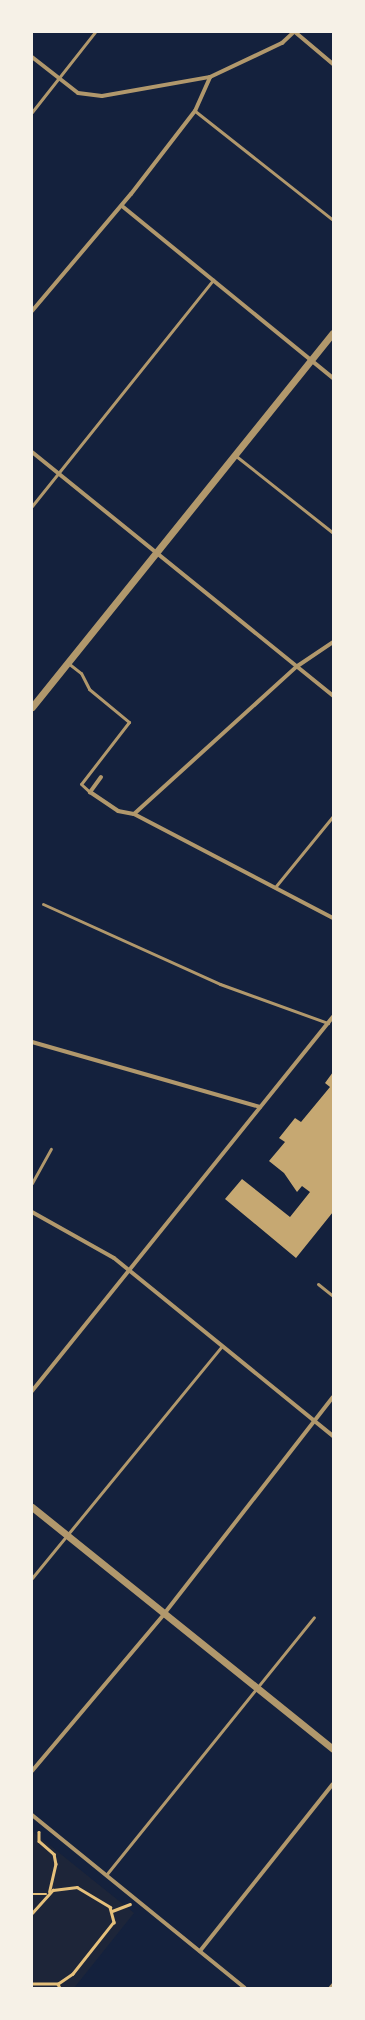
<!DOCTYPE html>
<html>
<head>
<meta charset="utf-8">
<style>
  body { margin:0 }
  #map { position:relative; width:365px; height:2020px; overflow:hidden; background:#14213d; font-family:Roboto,sans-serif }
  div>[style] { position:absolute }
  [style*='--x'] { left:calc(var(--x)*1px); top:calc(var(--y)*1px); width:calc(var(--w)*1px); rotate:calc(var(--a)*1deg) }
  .green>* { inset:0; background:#1d2539 }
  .building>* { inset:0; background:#c6a872 }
  .path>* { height:2.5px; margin:-1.25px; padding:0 1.25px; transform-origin:1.25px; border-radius:1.25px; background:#e5c07b }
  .service>* { height:3px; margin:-1.5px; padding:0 1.5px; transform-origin:1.5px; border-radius:1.5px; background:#b1986c }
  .minor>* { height:4px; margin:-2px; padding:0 2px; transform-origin:2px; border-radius:2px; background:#b1986c }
  .tertiary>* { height:7px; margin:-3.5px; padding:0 3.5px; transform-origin:3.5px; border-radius:3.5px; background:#b1986c }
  span { translate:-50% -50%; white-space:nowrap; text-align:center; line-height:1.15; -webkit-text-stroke:4px #f6f1e7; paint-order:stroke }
  .frame { position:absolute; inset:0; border:33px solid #f6f1e7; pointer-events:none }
</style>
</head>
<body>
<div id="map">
  <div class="green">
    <i style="clip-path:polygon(32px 1831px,134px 1913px,74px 1988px,32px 1988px)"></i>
  </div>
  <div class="building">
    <i style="clip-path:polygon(333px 1072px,333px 1212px,296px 1258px,225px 1199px,242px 1179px,290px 1217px,310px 1192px,302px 1186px,297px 1192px,284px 1173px,269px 1161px,285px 1142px,279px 1138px,295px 1118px,301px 1122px,330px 1087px,325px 1083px)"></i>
  </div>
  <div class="path">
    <i style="--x:39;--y:1832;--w:9;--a:90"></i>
    <i style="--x:39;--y:1841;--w:20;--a:41"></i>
    <i style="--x:54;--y:1854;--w:10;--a:79"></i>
    <i style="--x:56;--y:1864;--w:28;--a:103"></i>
    <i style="--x:32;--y:1894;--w:14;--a:0"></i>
    <i style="--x:112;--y:1911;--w:19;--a:-21"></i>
    <i style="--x:32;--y:1913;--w:31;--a:-48"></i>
    <i style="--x:53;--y:1890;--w:24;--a:-7"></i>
    <i style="--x:77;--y:1887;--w:39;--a:31"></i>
    <i style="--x:110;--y:1907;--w:16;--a:75"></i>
    <i style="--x:114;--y:1922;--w:66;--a:128.3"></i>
    <i style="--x:73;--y:1974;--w:18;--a:146"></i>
    <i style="--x:58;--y:1984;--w:26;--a:180"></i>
    <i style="--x:58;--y:1984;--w:4;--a:63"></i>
  </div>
  <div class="service">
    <i style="--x:195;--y:111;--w:176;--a:38.3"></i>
    <i style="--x:32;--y:112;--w:102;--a:-51.8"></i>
    <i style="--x:236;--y:456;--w:124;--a:38.4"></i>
    <i style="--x:32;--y:506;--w:290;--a:-51.3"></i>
    <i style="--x:68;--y:663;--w:16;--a:38"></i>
    <i style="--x:81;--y:673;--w:18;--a:63"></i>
    <i style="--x:89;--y:689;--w:52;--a:39.5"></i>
    <i style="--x:129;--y:722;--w:78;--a:127.7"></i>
    <i style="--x:81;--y:784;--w:12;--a:42"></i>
    <i style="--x:276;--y:886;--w:90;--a:-50.8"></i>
    <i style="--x:43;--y:904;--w:194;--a:24.3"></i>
    <i style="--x:220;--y:984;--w:115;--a:19.9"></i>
    <i style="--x:32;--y:1183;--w:39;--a:-61"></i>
    <i style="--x:318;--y:1284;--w:19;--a:39"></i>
    <i style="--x:32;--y:1578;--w:300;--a:-50.7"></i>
    <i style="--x:106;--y:1875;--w:331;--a:-51.1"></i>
    <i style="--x:329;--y:1988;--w:6;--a:-51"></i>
  </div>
  <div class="minor">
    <i style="--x:295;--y:32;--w:50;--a:40.1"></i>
    <i style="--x:32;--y:57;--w:58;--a:38"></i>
    <i style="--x:78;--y:93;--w:24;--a:7"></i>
    <i style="--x:102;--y:96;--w:110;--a:-10"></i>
    <i style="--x:210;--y:77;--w:80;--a:-25.3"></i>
    <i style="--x:282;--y:43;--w:16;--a:-43"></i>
    <i style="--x:122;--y:206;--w:272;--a:39.2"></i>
    <i style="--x:32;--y:311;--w:153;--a:-49.8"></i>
    <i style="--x:131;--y:194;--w:105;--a:-52.4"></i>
    <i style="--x:195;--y:111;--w:37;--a:-66"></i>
    <i style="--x:32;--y:452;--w:387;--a:39"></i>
    <i style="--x:101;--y:777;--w:19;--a:126"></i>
    <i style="--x:90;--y:792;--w:34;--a:34"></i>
    <i style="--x:118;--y:811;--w:16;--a:11"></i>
    <i style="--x:134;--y:814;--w:225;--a:27.6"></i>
    <i style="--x:134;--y:814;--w:219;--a:-42.2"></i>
    <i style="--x:296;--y:667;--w:45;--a:-34"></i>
    <i style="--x:32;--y:1042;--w:237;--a:15.9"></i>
    <i style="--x:32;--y:1212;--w:94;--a:29.3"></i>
    <i style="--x:114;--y:1258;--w:282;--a:39.1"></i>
    <i style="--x:32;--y:1391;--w:481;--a:-51.2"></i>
    <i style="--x:32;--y:1771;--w:205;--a:-49.9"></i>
    <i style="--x:164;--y:1614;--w:275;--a:-52.1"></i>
    <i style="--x:32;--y:1815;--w:274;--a:39.1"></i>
    <i style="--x:200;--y:1951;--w:213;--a:-51.5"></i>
  </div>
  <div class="tertiary">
    <i style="--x:32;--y:707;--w:480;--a:-51.2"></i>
    <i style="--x:32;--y:1507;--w:386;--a:38.8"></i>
  </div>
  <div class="frame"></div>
</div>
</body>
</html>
